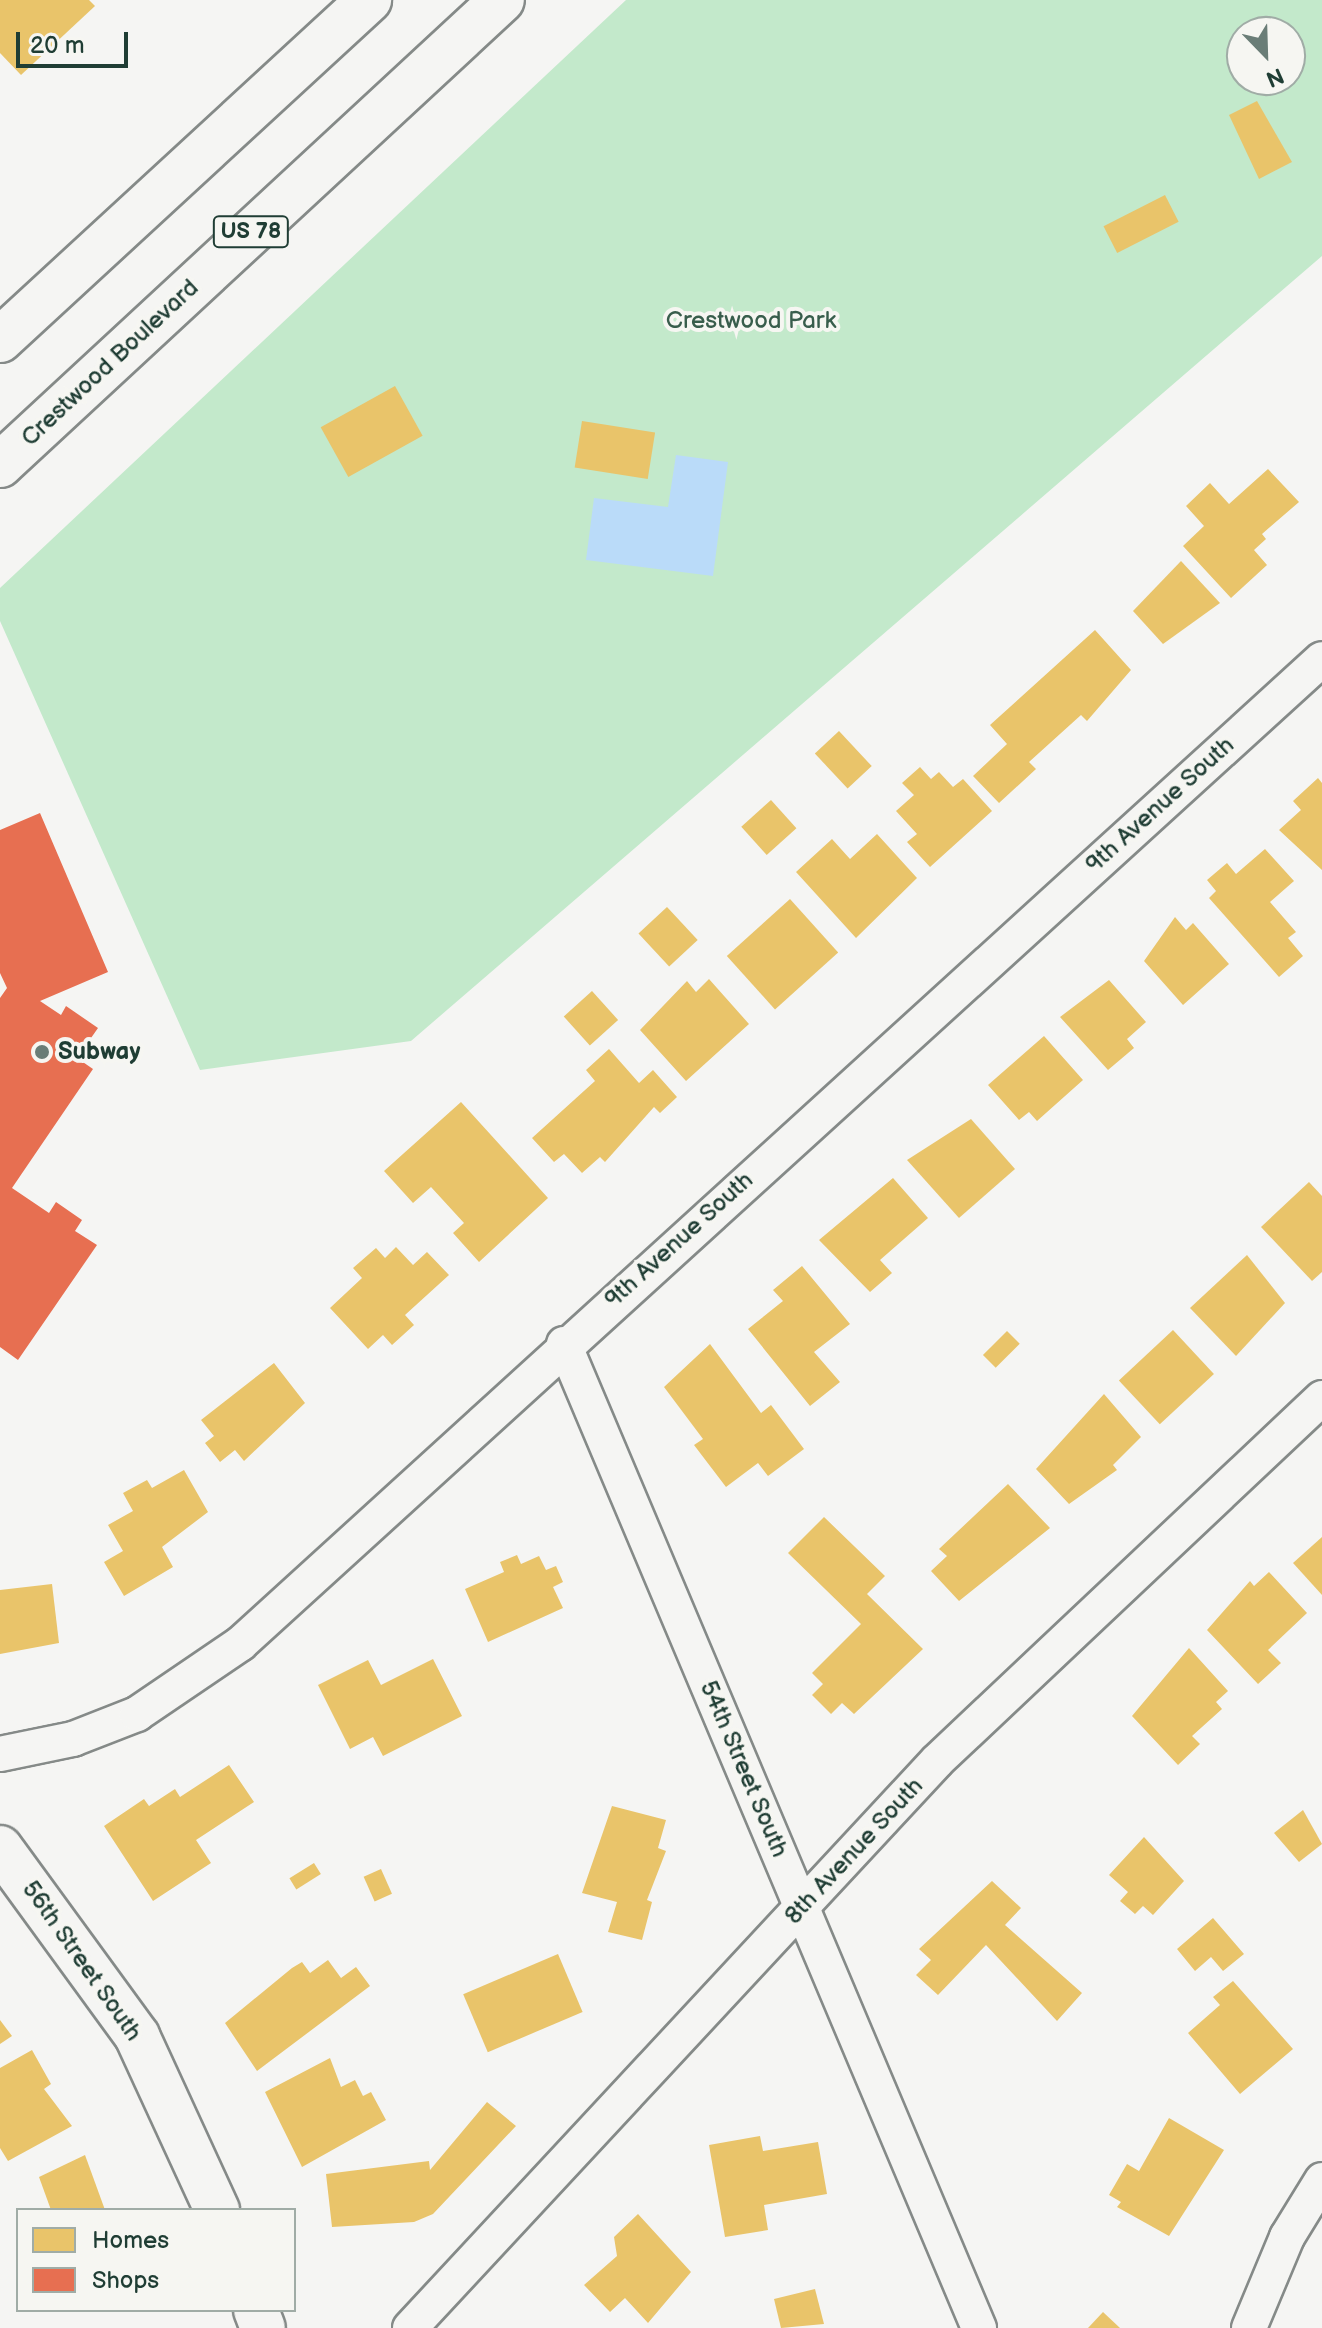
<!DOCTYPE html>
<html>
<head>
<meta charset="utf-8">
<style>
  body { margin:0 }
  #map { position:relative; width:1322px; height:2328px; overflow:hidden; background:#f5f5f3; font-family:"Balsamiq Sans",sans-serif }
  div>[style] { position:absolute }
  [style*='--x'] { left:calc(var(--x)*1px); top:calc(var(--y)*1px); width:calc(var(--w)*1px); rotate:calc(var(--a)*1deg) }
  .green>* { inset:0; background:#c3e9cb }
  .water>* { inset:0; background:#badbf9 }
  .homes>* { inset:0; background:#e9c46a; transform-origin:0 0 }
  .shops>* { inset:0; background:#e76f51 }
  .roads { filter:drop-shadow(2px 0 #858a88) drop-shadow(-2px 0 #858a88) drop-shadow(0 2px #858a88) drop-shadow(0 -2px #858a88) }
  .street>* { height:34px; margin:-17px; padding:0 17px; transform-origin:17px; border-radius:17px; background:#f5f5f3 }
  .secondary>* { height:44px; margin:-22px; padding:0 22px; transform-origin:22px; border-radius:22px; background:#f5f5f3 }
  .primary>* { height:44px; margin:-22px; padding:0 22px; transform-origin:22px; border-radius:22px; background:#f5f5f3 }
  .dots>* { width:22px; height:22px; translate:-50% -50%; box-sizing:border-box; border:4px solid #f6f6f2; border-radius:50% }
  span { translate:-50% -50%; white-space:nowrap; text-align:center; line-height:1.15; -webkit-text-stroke:8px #f6f6f2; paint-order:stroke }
  .shield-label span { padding:2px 6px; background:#f6f6f2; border:2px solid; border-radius:6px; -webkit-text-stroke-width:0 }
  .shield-label { font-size:22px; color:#1f3d34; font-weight:700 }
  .park-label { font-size:24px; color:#385d4c }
  .street-label { font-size:24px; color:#1f3d34 }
  .poi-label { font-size:24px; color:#1f3d34; font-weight:700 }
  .left { translate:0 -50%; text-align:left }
  .legend { position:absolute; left:16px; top:2208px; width:280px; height:104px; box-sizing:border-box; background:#f6f6f2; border:2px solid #a0aca6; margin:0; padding:10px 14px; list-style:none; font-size:24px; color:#1f3d34 }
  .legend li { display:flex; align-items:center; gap:16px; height:40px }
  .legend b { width:40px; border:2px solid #a0aca6 }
  .north { position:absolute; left:1226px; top:16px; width:80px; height:80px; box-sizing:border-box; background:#f6f6f2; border:2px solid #a0aca6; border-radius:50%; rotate:157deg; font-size:22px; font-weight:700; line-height:32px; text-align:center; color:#1f3d34 }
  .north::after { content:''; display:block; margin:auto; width:28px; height:36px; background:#6a7d77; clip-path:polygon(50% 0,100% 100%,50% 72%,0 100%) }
  .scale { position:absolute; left:16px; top:32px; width:112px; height:36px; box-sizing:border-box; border:4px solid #1f3d34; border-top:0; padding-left:10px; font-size:24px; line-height:28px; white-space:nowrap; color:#1f3d34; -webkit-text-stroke:6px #f6f6f2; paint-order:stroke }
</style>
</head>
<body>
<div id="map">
  <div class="green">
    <i style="clip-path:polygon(evenodd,626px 0,1322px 0,1322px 256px,411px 1041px,200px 1070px,0 621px,0 588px,626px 0,1242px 32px,1290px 32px,1290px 80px,1242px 80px,1242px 32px)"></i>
  </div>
  <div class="water">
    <i style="clip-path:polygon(676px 455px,728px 462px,713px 576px,586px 560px,594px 498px,668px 507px)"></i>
  </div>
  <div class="homes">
    <i style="clip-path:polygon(0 0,89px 0,95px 6px,21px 75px,0 53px)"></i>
    <i style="clip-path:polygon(1257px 101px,1292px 162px,1259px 179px,1229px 115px)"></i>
    <i style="left:1165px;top:195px;width:30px;height:69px;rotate:63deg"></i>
    <i style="left:395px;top:386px;width:57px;height:85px;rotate:61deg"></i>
    <i style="left:582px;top:421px;width:74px;height:47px;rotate:9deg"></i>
    <i style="clip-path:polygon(1268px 469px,1299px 502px,1262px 534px,1266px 539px,1254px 550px,1267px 565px,1231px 598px,1183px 546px,1204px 526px,1186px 506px,1210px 483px,1229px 504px)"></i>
    <i style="clip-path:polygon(1181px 561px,1220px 603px,1163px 644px,1133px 611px)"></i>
    <i style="clip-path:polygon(1095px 630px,1131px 670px,1087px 721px,1081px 715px,1029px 762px,1036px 769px,999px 803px,973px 776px,1007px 744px,990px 725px)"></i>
    <i style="left:839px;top:731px;width:48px;height:33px;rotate:47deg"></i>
    <i style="clip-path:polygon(920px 767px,931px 779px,939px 772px,953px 787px,963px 779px,992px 811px,930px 867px,907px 842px,917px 834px,896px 811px,914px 795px,902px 783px)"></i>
    <i style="clip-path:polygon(1318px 778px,1322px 783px,1322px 870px,1279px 830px,1301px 810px,1293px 801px)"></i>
    <i style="left:771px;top:800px;width:38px;height:40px;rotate:48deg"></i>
    <i style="clip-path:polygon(877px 834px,917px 878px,856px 938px,796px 872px,832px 839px,850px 859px)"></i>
    <i style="clip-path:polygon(1265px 849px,1294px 881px,1270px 902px,1296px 932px,1288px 938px,1303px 956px,1279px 977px,1209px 898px,1216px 891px,1207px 880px,1227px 863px,1236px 874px)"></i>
    <i style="left:790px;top:899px;width:72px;height:85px;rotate:48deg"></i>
    <i style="left:667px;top:907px;width:45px;height:39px;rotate:47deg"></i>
    <i style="clip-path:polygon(1175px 917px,1186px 930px,1193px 923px,1229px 964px,1183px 1005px,1144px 961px)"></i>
    <i style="clip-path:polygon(709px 979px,749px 1024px,686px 1081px,640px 1030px,687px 981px,696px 992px)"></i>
    <i style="clip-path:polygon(1109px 980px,1146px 1022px,1127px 1039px,1134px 1048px,1108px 1070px,1060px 1017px)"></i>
    <i style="left:592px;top:991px;width:39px;height:38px;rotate:48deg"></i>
    <i style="clip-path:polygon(1044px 1036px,1083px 1080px,1037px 1121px,1029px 1112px,1019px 1120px,988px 1085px)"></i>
    <i style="clip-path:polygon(609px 1049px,639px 1083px,653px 1070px,677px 1097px,660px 1113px,654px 1107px,605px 1162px,600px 1157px,582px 1173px,564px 1154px,554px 1162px,532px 1138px,595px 1081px,586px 1070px)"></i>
    <i style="clip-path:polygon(461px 1102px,548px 1198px,479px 1262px,453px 1233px,464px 1223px,431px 1187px,413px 1203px,384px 1171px)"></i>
    <i style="clip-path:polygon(971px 1119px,1015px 1169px,959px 1218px,907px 1160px)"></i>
    <i style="clip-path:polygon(893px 1178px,928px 1218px,880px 1260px,892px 1273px,870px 1292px,819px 1240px)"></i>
    <i style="clip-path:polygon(1309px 1182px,1322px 1196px,1322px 1272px,1312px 1281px,1261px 1227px)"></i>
    <i style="clip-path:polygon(396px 1247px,413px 1265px,427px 1252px,449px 1275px,405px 1315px,414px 1325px,392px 1345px,383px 1335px,368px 1349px,330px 1308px,362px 1278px,353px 1268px,376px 1248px,385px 1258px)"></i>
    <i style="clip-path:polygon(1247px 1255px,1285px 1303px,1236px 1356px,1190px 1308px)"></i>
    <i style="clip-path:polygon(802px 1266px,850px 1324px,814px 1352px,840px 1382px,810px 1406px,748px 1329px,783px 1301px,773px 1290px)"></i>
    <i style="left:1173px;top:1330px;width:60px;height:74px;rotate:47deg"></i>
    <i style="left:1007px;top:1331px;width:18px;height:34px;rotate:45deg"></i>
    <i style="clip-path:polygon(710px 1344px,761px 1413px,771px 1405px,804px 1449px,768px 1476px,758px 1463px,726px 1487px,694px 1445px,703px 1439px,664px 1387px)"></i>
    <i style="clip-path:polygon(274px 1363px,305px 1403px,244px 1461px,235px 1450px,220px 1462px,205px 1443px,214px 1436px,201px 1420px)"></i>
    <i style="clip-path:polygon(1104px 1394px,1141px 1437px,1113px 1465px,1117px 1470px,1069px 1504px,1036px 1469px)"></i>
    <i style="clip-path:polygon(184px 1470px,208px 1512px,162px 1547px,173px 1567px,124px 1596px,104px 1562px,123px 1551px,108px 1525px,133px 1511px,123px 1493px,147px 1480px,152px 1488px)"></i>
    <i style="clip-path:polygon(1008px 1484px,1050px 1528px,959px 1601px,931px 1571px,947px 1556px,939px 1549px)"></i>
    <i style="clip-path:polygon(824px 1517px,885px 1576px,867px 1594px,923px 1649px,854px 1714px,842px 1703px,831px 1714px,812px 1695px,823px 1684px,812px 1673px,861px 1624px,788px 1553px)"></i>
    <i style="clip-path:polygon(1322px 1537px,1322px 1595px,1293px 1563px)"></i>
    <i style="clip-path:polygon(517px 1555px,521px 1564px,539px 1556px,546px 1570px,556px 1566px,563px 1582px,553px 1587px,563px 1608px,488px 1642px,465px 1589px,504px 1572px,500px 1562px)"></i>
    <i style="clip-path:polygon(1269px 1572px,1307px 1613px,1268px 1650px,1281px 1663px,1258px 1684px,1207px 1630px,1250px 1581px,1254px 1586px)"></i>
    <i style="clip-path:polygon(52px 1584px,59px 1643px,0 1654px,0 1590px)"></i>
    <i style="clip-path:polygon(1189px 1648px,1228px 1691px,1216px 1702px,1222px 1709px,1192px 1736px,1200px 1744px,1178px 1765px,1132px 1716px)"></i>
    <i style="clip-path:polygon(433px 1659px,462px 1716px,383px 1756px,373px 1737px,350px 1749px,318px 1685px,368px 1660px,381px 1685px)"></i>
    <i style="clip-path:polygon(229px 1765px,254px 1802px,196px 1840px,211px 1863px,153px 1901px,104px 1826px,144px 1799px,149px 1806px,175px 1789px,180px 1797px)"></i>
    <i style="clip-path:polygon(612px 1806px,666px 1820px,658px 1848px,666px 1851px,647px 1900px,652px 1902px,642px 1940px,608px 1932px,617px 1902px,582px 1893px)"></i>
    <i style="clip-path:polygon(1303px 1810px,1322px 1844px,1299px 1862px,1274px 1833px)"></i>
    <i style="clip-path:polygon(1144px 1837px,1184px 1881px,1153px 1915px,1143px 1906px,1135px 1914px,1120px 1901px,1128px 1892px,1109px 1875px)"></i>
    <i style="left:314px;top:1863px;width:13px;height:29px;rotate:58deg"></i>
    <i style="left:381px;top:1869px;width:27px;height:19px;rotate:66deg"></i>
    <i style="clip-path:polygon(992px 1881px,1021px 1908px,1005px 1925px,1082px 1993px,1057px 2021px,986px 1945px,938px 1995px,916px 1975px,931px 1960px,919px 1949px)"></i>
    <i style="clip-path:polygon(1213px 1918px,1244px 1954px,1223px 1971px,1211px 1957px,1195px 1971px,1177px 1949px)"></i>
    <i style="left:558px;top:1954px;width:63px;height:103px;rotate:67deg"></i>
    <i style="clip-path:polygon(328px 1960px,341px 1978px,356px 1967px,370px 1986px,257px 2071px,225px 2023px,292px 1968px,302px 1962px,310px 1973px)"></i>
    <i style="clip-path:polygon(1233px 1981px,1293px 2049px,1240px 2094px,1188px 2033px,1220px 2005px,1213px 1997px)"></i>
    <i style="clip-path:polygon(0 2020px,12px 2036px,0 2044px)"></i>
    <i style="clip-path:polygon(32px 2050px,51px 2084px,44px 2089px,72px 2126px,8px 2161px,0 2148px,0 2068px)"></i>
    <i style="clip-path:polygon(330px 2058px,341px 2087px,355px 2080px,363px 2096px,371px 2092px,386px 2120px,302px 2167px,265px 2092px)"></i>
    <i style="clip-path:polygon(487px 2102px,516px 2126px,433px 2214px,414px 2222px,332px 2227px,326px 2174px,429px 2161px,430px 2170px)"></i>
    <i style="clip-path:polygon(1169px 2118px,1224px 2150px,1169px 2236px,1117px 2207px,1121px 2202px,1109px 2195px,1127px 2164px,1139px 2171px)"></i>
    <i style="clip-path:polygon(760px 2136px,763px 2151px,818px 2142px,827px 2194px,764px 2205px,768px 2230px,725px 2237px,709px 2145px)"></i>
    <i style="clip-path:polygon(85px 2155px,105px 2210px,51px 2210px,39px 2177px)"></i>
    <i style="clip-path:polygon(638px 2214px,691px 2272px,648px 2323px,625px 2298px,610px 2312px,584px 2285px,617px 2256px,614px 2237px)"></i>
    <i style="clip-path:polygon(815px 2289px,824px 2324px,781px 2328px,774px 2299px)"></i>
    <i style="clip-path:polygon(1103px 2312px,1120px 2328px,1088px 2328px)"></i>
  </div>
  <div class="shops">
    <i style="clip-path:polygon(40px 813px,108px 972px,40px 1001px,61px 1015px,66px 1006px,98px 1028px,77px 1058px,93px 1069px,12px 1188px,49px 1213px,56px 1202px,82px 1220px,75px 1231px,97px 1245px,18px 1360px,0 1347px,0 998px,7px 988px,0 973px,0 830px)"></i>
  </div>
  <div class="roads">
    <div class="street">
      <i style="--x:564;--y:1344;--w:1068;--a:67.13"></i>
      <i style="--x:0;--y:1754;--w:75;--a:-11.6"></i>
      <i style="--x:73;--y:1739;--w:69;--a:-21.3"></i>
      <i style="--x:137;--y:1714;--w:125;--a:-34.2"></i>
      <i style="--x:240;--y:1644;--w:1463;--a:-42.31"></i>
      <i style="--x:410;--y:2328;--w:774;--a:-47.09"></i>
      <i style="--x:937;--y:1761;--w:529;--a:-43.32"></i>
      <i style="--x:1249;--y:2328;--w:99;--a:-67.3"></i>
      <i style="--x:1287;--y:2237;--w:67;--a:-58.4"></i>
    </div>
    <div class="secondary">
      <i style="--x:0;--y:1848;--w:233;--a:53.9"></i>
      <i style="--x:137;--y:2036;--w:192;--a:65.3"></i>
      <i style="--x:256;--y:2310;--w:19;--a:69"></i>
    </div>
    <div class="primary">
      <i style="--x:0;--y:340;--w:502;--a:-42.66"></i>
      <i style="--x:0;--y:465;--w:684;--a:-42.81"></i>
    </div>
  </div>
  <div class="dots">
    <i style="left:42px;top:1052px;background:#6a7d77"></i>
  </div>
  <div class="shield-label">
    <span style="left:251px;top:232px">US 78</span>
  </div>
  <div class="park-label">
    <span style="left:751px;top:321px">Crestwood Park</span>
  </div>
  <div class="street-label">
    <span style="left:110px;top:363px;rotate:-43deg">Crestwood Boulevard</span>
    <span style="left:1160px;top:805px;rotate:-42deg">9th Avenue South</span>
    <span style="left:679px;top:1240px;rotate:-42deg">9th Avenue South</span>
    <span style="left:744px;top:1769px;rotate:67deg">54th Street South</span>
    <span style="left:854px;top:1851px;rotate:-47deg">8th Avenue South</span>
    <span style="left:82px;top:1961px;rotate:55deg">56th Street South</span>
  </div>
  <div class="poi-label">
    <span class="left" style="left:58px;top:1052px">Subway</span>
  </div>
  <ul class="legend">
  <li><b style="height:22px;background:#e9c46a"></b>Homes</li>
  <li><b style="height:22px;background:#e76f51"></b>Shops</li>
  </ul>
  <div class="north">N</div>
  <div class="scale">20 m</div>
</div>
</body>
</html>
